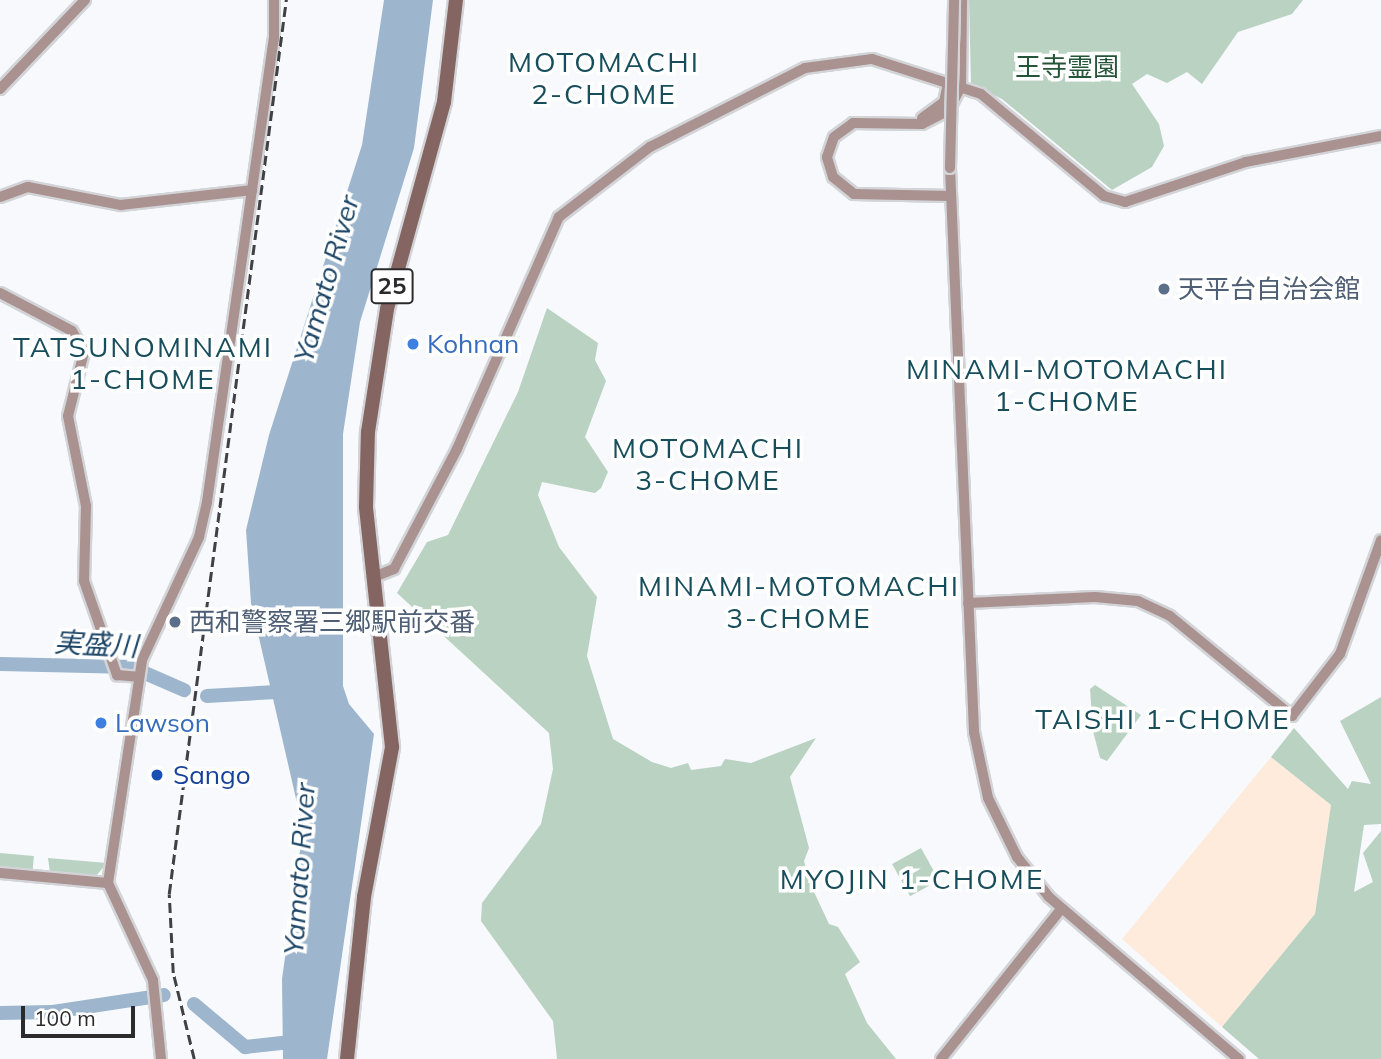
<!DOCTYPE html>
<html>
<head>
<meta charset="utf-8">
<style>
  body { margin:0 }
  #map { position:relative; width:1381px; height:1059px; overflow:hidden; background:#f7f9fd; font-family:Mulish,"Noto Sans JP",sans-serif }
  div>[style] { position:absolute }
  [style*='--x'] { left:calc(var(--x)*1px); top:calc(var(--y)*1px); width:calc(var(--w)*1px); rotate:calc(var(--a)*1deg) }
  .education>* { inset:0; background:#feebdb }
  .green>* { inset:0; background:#bad2c1; transform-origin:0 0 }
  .water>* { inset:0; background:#9db6cd }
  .river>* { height:14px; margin:-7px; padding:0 7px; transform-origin:7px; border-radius:7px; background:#9db6cd }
  .roads { filter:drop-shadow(2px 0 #d2d4d8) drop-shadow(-2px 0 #d2d4d8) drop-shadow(0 2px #d2d4d8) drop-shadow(0 -2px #d2d4d8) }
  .secondary>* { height:10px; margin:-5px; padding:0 5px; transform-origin:5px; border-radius:5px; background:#a9928f }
  .highway>* { height:14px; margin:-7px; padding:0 7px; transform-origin:7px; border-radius:7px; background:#856561 }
  .rail>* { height:2.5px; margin-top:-1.25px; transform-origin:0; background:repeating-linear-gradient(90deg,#414143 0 10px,transparent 0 15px) }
  .bridges { filter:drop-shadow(2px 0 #d2d4d8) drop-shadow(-2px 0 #d2d4d8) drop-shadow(0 2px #d2d4d8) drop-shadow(0 -2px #d2d4d8) }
  .secondary-bridge>* { height:10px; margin:-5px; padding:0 5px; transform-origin:5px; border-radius:5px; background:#a9928f }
  .dots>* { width:19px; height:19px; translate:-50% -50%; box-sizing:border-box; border:4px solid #fff; border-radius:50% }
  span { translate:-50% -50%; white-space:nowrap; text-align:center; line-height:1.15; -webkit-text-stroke:7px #fff; paint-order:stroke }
  .shield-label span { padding:2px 5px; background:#fff; border:2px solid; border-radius:5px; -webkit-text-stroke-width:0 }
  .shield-label { font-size:24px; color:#2b2b2d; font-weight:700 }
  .park-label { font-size:26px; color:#255538 }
  .service-label { font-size:26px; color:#4e5e75 }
  .left { translate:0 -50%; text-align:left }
  .shop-label { font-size:26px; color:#366cbe }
  .transit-label { font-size:26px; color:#164399 }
  .neighbourhood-label { font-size:28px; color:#184e5c; letter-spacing:2px }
  .water-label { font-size:28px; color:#1b4465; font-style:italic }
  .scale { position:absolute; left:21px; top:1006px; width:114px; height:32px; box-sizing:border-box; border:4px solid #2b2b2d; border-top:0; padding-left:9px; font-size:21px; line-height:24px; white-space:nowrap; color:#2b2b2d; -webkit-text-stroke:5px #fff; paint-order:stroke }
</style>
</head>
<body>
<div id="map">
  <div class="education">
    <i style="clip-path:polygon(1271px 757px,1331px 805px,1315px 914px,1222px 1027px,1122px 939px)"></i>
  </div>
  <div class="green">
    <i style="clip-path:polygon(969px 0,1303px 0,1292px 14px,1238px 32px,1202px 84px,1187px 72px,1167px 83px,1147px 74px,1132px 84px,1159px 124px,1164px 146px,1152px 167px,1112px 190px,1002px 99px,971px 84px)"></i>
    <i style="clip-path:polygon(547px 308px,598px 343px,595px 360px,606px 381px,585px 437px,608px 472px,601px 488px,595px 493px,542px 482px,538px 495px,559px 547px,597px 597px,587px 656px,613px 739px,652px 762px,671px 768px,688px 763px,691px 770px,721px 766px,725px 759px,751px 763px,816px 738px,790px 777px,809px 848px,804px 861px,808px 879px,829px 924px,838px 927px,860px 962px,845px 974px,867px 1023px,896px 1059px,557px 1059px,553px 1021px,481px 921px,482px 903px,541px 824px,553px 769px,549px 733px,397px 593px,427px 542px,448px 535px,518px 392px)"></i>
    <i style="clip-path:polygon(1095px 685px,1141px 715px,1107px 761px,1100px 758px,1093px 731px,1090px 689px)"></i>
    <i style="clip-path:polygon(1381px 697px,1381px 824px,1364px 825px,1354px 892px,1373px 882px,1363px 853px,1381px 831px,1381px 1059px,1259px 1059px,1222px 1027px,1315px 914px,1331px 805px,1271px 757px,1294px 728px,1348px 789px,1352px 781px,1371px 784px,1340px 721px)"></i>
    <i style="left:921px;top:848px;width:37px;height:33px;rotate:61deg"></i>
    <i style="left:0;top:853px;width:34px;height:15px;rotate:5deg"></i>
    <i style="clip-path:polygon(48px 858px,107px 863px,95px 877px,50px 873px)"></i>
  </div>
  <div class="water">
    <i style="clip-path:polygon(384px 0,433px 0,414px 148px,360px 322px,343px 434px,343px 686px,349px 704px,374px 734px,327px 1059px,283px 1059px,282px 979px,303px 829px,251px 603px,246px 530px,269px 435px,362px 145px)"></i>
  </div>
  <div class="river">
    <i style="--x:0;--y:664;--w:131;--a:1.3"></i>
    <i style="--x:131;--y:667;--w:58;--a:23.5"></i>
    <i style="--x:207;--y:696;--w:86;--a:-3.3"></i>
    <i style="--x:194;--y:1004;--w:67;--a:40.1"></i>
    <i style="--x:245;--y:1047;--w:55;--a:-6.2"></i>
    <i style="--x:0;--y:1013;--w:53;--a:-1.1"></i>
    <i style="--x:53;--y:1012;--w:112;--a:-8.7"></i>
  </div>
  <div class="roads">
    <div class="secondary">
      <i style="--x:0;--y:89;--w:123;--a:-46.3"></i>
      <i style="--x:922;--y:118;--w:27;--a:-36"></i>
      <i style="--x:944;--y:102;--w:19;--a:-78"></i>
      <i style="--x:950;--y:168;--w:565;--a:87.56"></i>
      <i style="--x:974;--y:732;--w:67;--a:78"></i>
      <i style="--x:988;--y:798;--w:66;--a:63.8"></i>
      <i style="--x:1017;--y:857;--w:51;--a:51.3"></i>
      <i style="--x:1049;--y:897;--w:250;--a:40.5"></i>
      <i style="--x:951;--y:196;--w:97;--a:-178.8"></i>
      <i style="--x:854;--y:194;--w:27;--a:-141"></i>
      <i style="--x:833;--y:177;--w:21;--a:-107"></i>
      <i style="--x:827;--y:157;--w:21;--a:-71"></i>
      <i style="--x:834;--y:137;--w:24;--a:-36"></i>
      <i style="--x:853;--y:123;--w:69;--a:0.8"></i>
      <i style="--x:922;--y:124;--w:30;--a:-27"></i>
      <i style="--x:949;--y:110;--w:27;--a:-63"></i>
      <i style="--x:961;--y:86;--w:86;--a:-89.3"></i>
      <i style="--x:0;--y:197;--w:30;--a:-20"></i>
      <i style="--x:28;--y:187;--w:95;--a:11"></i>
      <i style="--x:121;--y:205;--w:132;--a:-6.5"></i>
      <i style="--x:0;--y:293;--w:81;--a:27.8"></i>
      <i style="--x:72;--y:331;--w:24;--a:60"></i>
      <i style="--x:84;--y:352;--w:66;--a:104"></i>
      <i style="--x:68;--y:416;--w:92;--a:78.7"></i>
      <i style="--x:86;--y:506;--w:75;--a:91.5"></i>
      <i style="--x:84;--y:581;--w:100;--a:70.7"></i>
      <i style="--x:117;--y:675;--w:21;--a:5"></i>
      <i style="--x:374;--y:577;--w:22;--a:-22"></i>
      <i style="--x:394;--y:569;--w:136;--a:-62.3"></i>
      <i style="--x:457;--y:449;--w:253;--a:-66.3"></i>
      <i style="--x:559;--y:217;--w:115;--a:-37.6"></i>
      <i style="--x:650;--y:147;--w:174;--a:-27"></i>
      <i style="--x:805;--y:68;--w:68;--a:-7.7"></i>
      <i style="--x:872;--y:59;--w:114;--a:17.8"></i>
      <i style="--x:981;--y:94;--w:160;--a:39.7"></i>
      <i style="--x:1104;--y:196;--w:22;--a:16"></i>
      <i style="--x:1125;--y:202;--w:127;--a:-18.3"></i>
      <i style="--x:1246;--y:162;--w:137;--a:-10.9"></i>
      <i style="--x:968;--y:603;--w:127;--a:-2.7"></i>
      <i style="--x:1095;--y:597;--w:43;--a:5.3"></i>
      <i style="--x:1138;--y:601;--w:35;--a:25"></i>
      <i style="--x:1170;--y:616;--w:158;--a:39.3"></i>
      <i style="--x:1292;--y:716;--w:78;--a:-52.3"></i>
      <i style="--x:1340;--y:654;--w:121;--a:-70.2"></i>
      <i style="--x:0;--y:873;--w:108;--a:5.3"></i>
      <i style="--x:161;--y:1059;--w:79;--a:-95.8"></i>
      <i style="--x:153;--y:980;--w:107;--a:-114.9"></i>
      <i style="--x:108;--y:883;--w:226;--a:-81.3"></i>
      <i style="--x:142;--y:660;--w:136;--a:-65.1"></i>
      <i style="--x:199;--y:537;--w:36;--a:-77"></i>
      <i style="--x:207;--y:502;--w:468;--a:-81.8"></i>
      <i style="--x:274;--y:39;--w:39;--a:-90"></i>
      <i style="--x:941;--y:1059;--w:192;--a:-51.3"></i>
    </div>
    <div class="highway">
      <i style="--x:347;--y:1059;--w:163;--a:-84"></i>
      <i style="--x:364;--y:897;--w:153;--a:-79.4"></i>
      <i style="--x:392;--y:747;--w:242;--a:-96.2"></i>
      <i style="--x:366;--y:506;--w:74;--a:-88.5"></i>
      <i style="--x:368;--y:432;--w:124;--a:-81.2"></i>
      <i style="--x:387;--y:309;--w:215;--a:-74.6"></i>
      <i style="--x:444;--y:102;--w:103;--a:-83.3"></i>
    </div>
  </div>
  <div class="rail">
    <i style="--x:194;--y:1059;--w:89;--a:-103.7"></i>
    <i style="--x:173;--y:973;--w:79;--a:-92.9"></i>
    <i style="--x:169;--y:894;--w:902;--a:-82.54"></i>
  </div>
  <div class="bridges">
    <div class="secondary-bridge">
      <i style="--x:950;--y:168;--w:168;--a:-88.6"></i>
    </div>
  </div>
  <div class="dots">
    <i style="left:1164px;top:289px;background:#5c6f8a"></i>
    <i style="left:413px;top:344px;background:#3f7fe0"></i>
    <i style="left:175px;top:622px;background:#5c6f8a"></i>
    <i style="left:101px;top:723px;background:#3f7fe0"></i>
    <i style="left:157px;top:775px;background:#1a4fb4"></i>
  </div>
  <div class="shield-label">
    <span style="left:392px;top:286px">25</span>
  </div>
  <div class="park-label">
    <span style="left:1067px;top:67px">王寺霊園</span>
  </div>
  <div class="service-label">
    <span class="left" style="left:1178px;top:289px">天平台自治会館</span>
    <span class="left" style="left:189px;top:622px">西和警察署三郷駅前交番</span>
  </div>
  <div class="shop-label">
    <span class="left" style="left:427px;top:344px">Kohnan</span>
    <span class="left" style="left:115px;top:723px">Lawson</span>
  </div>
  <div class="transit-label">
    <span class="left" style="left:173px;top:775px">Sango</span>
  </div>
  <div class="neighbourhood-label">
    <span style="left:604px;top:78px">MOTOMACHI<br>2-CHOME</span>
    <span style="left:143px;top:363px">TATSUNOMINAMI<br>1-CHOME</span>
    <span style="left:1067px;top:385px">MINAMI-MOTOMACHI<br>1-CHOME</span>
    <span style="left:708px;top:464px">MOTOMACHI<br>3-CHOME</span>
    <span style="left:799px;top:602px">MINAMI-MOTOMACHI<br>3-CHOME</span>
    <span style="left:1163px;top:719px">TAISHI 1-CHOME</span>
    <span style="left:912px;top:879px">MYOJIN 1-CHOME</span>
  </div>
  <div class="water-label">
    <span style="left:326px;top:279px;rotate:-74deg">Yamato River</span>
    <span style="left:96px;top:644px;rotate:3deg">実盛川</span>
    <span style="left:299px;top:869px;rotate:-86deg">Yamato River</span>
  </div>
  <div class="scale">100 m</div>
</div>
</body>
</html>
